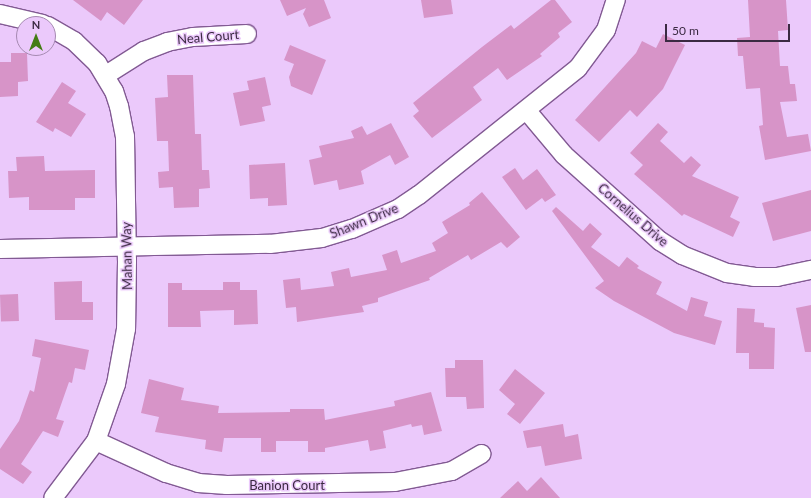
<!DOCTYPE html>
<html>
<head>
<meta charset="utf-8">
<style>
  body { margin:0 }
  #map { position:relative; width:811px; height:498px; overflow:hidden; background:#ebc9fb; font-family:Lato,sans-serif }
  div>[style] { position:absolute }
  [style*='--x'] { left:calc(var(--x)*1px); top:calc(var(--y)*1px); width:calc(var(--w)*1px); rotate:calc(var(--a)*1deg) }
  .building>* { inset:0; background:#d794c8; transform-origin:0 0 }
  .roads { filter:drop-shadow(1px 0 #825a93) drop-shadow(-1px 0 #825a93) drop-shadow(0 1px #825a93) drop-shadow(0 -1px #825a93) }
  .minor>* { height:18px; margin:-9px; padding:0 9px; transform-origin:9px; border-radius:9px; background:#fff }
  span { translate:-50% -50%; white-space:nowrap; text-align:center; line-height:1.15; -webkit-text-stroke:3px #ebc9fb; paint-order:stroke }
  .street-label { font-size:13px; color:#3b2a42 }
  .north { position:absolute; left:16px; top:16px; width:40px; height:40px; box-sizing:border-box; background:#ebc9fb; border:1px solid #a589b1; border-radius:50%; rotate:0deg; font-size:11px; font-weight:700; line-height:16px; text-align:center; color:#3b2a42 }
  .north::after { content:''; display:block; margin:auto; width:14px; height:18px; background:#437c14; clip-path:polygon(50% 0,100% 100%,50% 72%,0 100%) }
  .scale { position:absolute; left:665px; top:24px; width:125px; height:18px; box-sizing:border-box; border:2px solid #3b2a42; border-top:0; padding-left:5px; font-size:12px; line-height:14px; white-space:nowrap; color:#3b2a42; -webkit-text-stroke:3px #ebc9fb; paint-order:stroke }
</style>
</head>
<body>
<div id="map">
  <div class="building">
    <i style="clip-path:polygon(73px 0,143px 0,124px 25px,107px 12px,101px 21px)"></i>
    <i style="clip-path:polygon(280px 0,324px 0,331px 18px,309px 27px,303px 14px,306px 8px,287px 16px)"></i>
    <i style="clip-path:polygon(421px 0,451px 0,453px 14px,424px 18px)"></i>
    <i style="clip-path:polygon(551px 0,555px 0,572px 22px,558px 33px,560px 37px,540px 54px,542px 56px,507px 80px,498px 68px,473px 87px,482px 100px,432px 138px,413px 116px,419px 111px,413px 103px,482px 47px,511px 25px,514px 29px)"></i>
    <i style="clip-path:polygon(748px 0,786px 0,788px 30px,778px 31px,780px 66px,788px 66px,790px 84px,795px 84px,797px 101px,780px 102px,787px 137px,808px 134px,811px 151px,765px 160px,759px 126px,763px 125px,760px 88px,746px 89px,743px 56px,738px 56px,737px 38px,750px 37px)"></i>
    <i style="clip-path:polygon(663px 34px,685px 45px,663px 89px,637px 117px,630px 110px,599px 142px,575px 120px,636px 53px,642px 41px,656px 48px)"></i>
    <i style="clip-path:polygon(290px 45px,326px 60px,312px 95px,291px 86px,289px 77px,294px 64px,284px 60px)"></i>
    <i style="clip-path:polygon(11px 53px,27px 53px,28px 81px,18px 82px,18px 96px,0 97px,0 62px,11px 62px)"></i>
    <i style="clip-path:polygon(167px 75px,193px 75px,195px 134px,201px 134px,202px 170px,209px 170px,210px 188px,199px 189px,199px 207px,174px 208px,173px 187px,159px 188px,158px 172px,169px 171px,168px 141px,157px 141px,155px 98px,168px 97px)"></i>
    <i style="clip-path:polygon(265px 77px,271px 105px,262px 107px,265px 121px,240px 126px,233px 93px,249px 90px,247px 81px)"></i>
    <i style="clip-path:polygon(62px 82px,76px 91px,68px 103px,86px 114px,71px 137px,55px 128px,53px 132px,36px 122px)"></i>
    <i style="clip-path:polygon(391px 123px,409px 157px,395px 165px,390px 155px,361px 171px,364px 184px,339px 190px,337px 180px,314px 185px,309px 160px,322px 157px,319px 146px,354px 138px,351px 131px,362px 126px,367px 135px)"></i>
    <i style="clip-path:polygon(658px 123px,668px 132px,660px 141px,684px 163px,691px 156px,701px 165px,692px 176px,739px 197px,730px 217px,740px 222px,733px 237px,684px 214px,682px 216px,634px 174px,643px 165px,630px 153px)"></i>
    <i style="clip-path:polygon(44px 156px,45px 171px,95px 170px,95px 198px,75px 198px,75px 210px,29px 210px,29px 197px,9px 198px,8px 171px,17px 171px,16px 157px)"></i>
    <i style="clip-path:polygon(285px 163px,287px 205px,268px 206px,268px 198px,250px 199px,249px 165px)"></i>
    <i style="clip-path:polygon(515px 168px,523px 180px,537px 169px,556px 195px,545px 202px,542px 198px,526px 210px,502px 177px)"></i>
    <i style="clip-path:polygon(811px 190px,811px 231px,773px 241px,762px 203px)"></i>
    <i style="clip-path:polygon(482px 192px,520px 237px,507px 248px,501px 242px,471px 260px,468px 255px,429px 278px,430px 280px,378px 298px,378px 302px,362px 306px,364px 312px,297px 322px,296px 307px,286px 308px,283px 280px,300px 278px,301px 290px,334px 286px,331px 272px,349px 268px,351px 277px,387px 270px,382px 255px,397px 250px,401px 263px,436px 251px,432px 243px,448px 233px,442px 222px,470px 205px,469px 203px)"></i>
    <i style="clip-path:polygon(556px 207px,583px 231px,590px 223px,602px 234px,591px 247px,619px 267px,627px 257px,639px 266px,637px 268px,662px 282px,656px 294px,687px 311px,691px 297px,708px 302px,704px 316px,722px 321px,715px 345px,674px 333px,614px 301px,595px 288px,604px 281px,552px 211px)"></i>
    <i style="clip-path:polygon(82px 281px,82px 302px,93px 302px,93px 320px,55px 320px,54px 282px)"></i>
    <i style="clip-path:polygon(223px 282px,240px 282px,240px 290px,257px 290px,258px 324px,234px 325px,234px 310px,200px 311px,201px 327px,168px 327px,168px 283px,182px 283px,182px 290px,223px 290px)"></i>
    <i style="left:18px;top:294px;width:27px;height:18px;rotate:88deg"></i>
    <i style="clip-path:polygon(811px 305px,811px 352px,805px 352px,796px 308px)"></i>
    <i style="clip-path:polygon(737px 308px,755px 309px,754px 322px,764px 323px,764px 327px,775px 328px,774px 369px,749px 369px,749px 353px,736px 353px)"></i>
    <i style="clip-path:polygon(35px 339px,89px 350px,85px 370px,75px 368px,72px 383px,69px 382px,56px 419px,64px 421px,58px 437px,43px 431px,21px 464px,32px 472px,23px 484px,0 469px,0 449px,19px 421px,30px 390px,34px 392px,41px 358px,32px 356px)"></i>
    <i style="clip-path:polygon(455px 360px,483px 360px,484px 408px,467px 409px,466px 397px,446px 397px,445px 368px,455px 368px)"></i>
    <i style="clip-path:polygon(515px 369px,545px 393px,520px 424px,507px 414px,515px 404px,499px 390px)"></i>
    <i style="clip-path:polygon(149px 379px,184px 388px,181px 400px,219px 406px,218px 413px,290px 412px,290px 409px,324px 409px,325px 420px,395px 406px,394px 401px,431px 392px,442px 431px,424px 435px,422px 425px,412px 427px,411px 424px,383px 431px,386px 448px,370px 451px,368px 440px,325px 448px,325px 452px,308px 452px,308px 441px,276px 441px,276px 452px,261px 452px,261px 438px,224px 438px,222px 452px,205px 449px,206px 440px,155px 432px,159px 417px,141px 413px)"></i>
    <i style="clip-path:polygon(563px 424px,565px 437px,578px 434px,582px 459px,545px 466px,541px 446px,527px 448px,523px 431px)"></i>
    <i style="clip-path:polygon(541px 477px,560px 498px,500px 498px,518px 481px,527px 491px)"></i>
  </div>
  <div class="roads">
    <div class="minor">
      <i style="--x:0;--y:14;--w:44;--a:13.1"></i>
      <i style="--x:48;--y:26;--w:30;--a:30"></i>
      <i style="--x:74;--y:41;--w:32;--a:44"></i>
      <i style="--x:97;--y:63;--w:33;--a:59"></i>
      <i style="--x:114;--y:91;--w:16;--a:72"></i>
      <i style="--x:119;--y:106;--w:31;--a:79"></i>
      <i style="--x:125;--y:136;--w:125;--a:89.1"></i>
      <i style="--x:127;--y:261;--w:68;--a:90.8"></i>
      <i style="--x:126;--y:329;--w:56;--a:100.3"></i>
      <i style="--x:116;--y:384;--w:60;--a:109.3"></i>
      <i style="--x:96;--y:441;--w:71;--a:127"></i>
      <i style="--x:106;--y:75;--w:45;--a:-32.3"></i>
      <i style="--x:144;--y:51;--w:25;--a:-21"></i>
      <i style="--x:167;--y:42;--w:26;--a:-11"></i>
      <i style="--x:193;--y:37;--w:54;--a:-3.2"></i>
      <i style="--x:527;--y:111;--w:57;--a:49.9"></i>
      <i style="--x:564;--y:155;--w:129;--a:41.9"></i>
      <i style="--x:660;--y:241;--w:26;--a:32"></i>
      <i style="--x:682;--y:255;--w:48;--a:21.8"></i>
      <i style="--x:727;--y:273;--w:27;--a:8"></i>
      <i style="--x:754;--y:277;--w:23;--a:0"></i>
      <i style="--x:777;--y:277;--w:35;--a:-12"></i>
      <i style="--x:0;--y:249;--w:270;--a:-1.1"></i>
      <i style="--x:270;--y:244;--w:52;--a:-6.6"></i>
      <i style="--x:322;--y:238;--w:31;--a:-17"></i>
      <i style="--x:352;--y:229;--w:50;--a:-23.5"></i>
      <i style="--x:398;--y:209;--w:25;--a:-34"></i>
      <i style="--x:419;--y:195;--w:203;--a:-38.6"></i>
      <i style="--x:578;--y:68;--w:47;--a:-53.6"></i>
      <i style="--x:606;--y:30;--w:32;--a:-72"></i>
      <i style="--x:96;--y:441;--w:77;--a:24.6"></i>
      <i style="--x:166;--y:473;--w:34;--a:17"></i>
      <i style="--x:198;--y:483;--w:29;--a:4"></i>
      <i style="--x:227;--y:485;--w:168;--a:-1"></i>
      <i style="--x:395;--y:482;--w:58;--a:-10.9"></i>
      <i style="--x:452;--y:471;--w:34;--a:-30"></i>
    </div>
  </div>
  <div class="street-label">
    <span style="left:208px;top:37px;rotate:-5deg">Neal Court</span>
    <span style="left:633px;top:215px;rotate:41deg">Cornelius Drive</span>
    <span style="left:364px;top:221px;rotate:-22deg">Shawn Drive</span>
    <span style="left:127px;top:256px;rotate:-91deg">Mahan Way</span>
    <span style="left:287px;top:485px">Banion Court</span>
  </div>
  <div class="north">N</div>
  <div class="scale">50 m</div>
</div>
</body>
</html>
